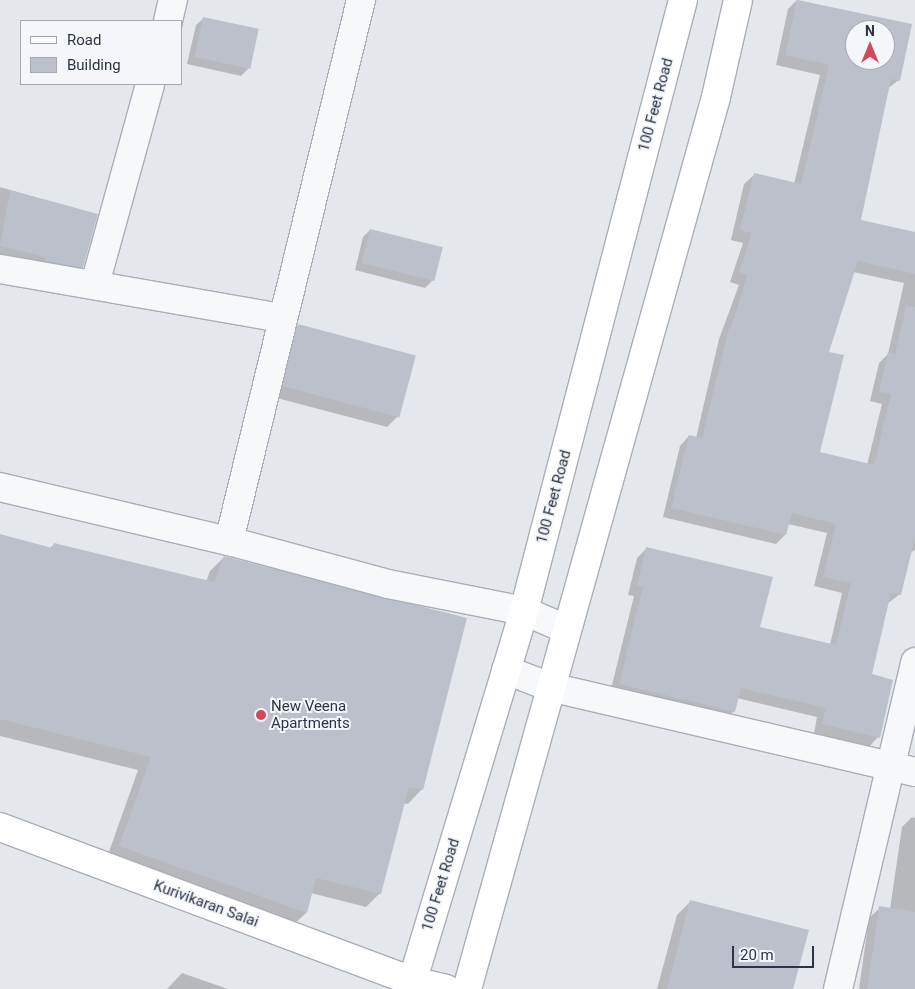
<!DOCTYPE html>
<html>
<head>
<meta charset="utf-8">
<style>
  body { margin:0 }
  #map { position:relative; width:915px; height:989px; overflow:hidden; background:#e4e7ec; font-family:Roboto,sans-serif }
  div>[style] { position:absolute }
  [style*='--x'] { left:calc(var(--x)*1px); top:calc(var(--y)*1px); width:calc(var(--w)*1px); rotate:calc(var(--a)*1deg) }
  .shadow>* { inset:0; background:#0003 }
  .building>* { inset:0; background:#bbc0ca; transform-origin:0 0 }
  .roads { filter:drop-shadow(1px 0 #a9aeb7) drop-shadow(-1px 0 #a9aeb7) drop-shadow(0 1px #a9aeb7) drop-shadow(0 -1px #a9aeb7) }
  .street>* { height:28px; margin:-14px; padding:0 14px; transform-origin:14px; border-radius:14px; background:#f7f8fa }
  .secondary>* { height:28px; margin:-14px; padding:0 14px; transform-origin:14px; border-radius:14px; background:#fff }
  .dots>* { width:14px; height:14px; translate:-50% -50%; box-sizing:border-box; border:2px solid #f4f6f9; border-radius:50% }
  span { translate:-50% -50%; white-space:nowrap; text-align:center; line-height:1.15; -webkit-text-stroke:4px #f4f6f9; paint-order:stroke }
  .street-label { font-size:15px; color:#2b3445 }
  .poi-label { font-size:15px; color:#2b3445 }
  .left { translate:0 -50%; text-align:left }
  .legend { position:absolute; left:20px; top:20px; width:162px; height:65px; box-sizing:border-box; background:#f4f6f9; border:1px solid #a4a8b1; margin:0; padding:6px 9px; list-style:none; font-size:15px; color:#2b3445 }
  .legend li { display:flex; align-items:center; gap:10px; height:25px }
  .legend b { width:25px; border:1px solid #a4a8b1 }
  .north { position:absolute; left:845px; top:20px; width:50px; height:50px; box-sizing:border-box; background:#f4f6f9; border:1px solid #a4a8b1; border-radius:50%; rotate:0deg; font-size:14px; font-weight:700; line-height:20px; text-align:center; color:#2b3445 }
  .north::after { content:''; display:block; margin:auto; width:18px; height:22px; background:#d1495b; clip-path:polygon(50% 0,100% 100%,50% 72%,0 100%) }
  .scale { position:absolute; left:732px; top:946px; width:82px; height:22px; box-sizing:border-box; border:2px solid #2b3445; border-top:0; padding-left:6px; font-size:15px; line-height:18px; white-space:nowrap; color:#2b3445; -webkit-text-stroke:4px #f4f6f9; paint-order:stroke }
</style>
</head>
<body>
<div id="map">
  <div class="shadow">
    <i style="clip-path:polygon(evenodd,797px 0,911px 25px,899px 80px,887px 89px,859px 221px,915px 233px,915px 550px,910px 553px,900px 594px,887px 604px,870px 675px,878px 737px,869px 747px,814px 734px,817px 717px,737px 698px,734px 711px,724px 721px,610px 693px,634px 596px,628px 595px,637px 558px,647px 548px,759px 628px,830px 645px,842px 593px,814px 586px,827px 533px,788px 524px,785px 535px,776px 544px,663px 517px,680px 446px,689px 436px,696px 438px,719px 339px,739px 285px,730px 282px,743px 243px,731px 240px,744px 184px,754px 175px,794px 184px,820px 75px,776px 65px,788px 9px,797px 0,855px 30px,885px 30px,885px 60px,855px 60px,855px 30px,797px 0,853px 272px,904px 283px,888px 354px,879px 363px,870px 401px,882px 404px,867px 465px,819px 453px,828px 353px,853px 272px)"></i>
    <i style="clip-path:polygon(204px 18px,248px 69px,241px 76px,187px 64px,196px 25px)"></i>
    <i style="clip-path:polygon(0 187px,96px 215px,82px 267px,75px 274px,0 257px)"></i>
    <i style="clip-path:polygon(370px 230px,433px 280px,425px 288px,355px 270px,363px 237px)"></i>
    <i style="clip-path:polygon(298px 326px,398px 416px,387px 427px,273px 397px,288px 337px)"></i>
    <i style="clip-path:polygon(0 535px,49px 549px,54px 544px,206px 582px,210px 571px,224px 557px,466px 619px,421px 790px,408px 804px,403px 803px,380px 893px,366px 907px,311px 893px,306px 913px,292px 926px,106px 860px,138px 770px,0 736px)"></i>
    <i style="clip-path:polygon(912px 817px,915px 818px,915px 989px,859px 989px,869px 918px,880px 908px,890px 909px,902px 827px)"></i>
    <i style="clip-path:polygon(691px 901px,792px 989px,657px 989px,677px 915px)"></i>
    <i style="clip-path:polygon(182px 973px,228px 989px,167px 989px)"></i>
  </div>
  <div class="building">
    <i style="clip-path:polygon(evenodd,797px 0,912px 24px,900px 81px,891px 79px,861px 220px,915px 232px,915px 274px,858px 261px,829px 352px,844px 355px,820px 452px,874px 465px,891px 394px,879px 392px,888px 352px,895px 354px,906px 306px,915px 307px,915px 538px,901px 595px,891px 593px,872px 674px,893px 680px,880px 738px,822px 724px,826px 708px,741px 688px,735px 712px,619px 684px,643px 587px,637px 586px,646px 547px,773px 577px,760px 627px,836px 645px,851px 583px,823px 577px,836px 524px,792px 513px,786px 535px,671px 508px,689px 435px,702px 438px,729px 328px,731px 328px,747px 275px,739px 272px,752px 233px,740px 230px,754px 173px,801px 184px,829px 65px,785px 55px,797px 0,855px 30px,885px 30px,885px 60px,855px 60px,855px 30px)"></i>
    <i style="left:203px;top:17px;width:57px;height:41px;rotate:12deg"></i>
    <i style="clip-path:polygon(10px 190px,98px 214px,83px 268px,45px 261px,46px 257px,0 246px)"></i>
    <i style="left:370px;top:229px;width:75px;height:35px;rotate:14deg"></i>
    <i style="left:298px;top:324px;width:122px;height:64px;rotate:15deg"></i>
    <i style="clip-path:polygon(0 534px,52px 548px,54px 543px,214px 582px,224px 556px,467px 618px,423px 790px,409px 787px,381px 894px,316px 878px,307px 913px,119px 846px,151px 757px,0 719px)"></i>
    <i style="clip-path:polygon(690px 900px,809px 930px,793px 989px,667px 989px)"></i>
    <i style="clip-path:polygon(879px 906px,915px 912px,915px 989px,867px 989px)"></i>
  </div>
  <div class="roads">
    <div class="street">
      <i style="--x:168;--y:21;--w:22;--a:-77"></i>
      <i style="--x:0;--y:269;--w:286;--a:9.9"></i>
      <i style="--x:95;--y:284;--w:207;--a:-74.6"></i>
      <i style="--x:0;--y:487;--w:235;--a:13.3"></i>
      <i style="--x:229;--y:541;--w:165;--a:15.1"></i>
      <i style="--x:388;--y:584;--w:139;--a:11.2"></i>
      <i style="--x:524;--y:611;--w:46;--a:23.2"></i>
      <i style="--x:229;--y:541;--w:557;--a:-76.29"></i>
      <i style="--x:506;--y:670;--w:47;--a:21.1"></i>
      <i style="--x:550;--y:687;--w:375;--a:13.1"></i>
      <i style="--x:838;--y:989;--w:336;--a:-76.7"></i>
    </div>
    <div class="secondary">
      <i style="--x:0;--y:827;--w:440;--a:20.5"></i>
      <i style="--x:412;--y:981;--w:35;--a:13"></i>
      <i style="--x:410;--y:989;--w:395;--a:-73.2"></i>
      <i style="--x:524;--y:611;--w:631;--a:-75.41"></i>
      <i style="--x:467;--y:989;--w:926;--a:-74.4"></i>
      <i style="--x:716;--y:97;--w:99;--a:-77.2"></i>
    </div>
  </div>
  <div class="dots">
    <i style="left:261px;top:715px;background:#d1495b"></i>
  </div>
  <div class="street-label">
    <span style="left:656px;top:105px;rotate:-75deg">100 Feet Road</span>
    <span style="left:554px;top:497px;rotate:-75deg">100 Feet Road</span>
    <span style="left:441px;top:885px;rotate:-73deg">100 Feet Road</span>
    <span style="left:206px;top:904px;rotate:20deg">Kurivikaran Salai</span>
  </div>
  <div class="poi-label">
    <span class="left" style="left:271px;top:715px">New Veena<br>Apartments</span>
  </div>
  <ul class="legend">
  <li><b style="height:6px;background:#fff"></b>Road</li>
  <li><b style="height:14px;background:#bbc0ca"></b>Building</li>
  </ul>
  <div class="north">N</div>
  <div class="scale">20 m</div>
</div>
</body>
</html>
